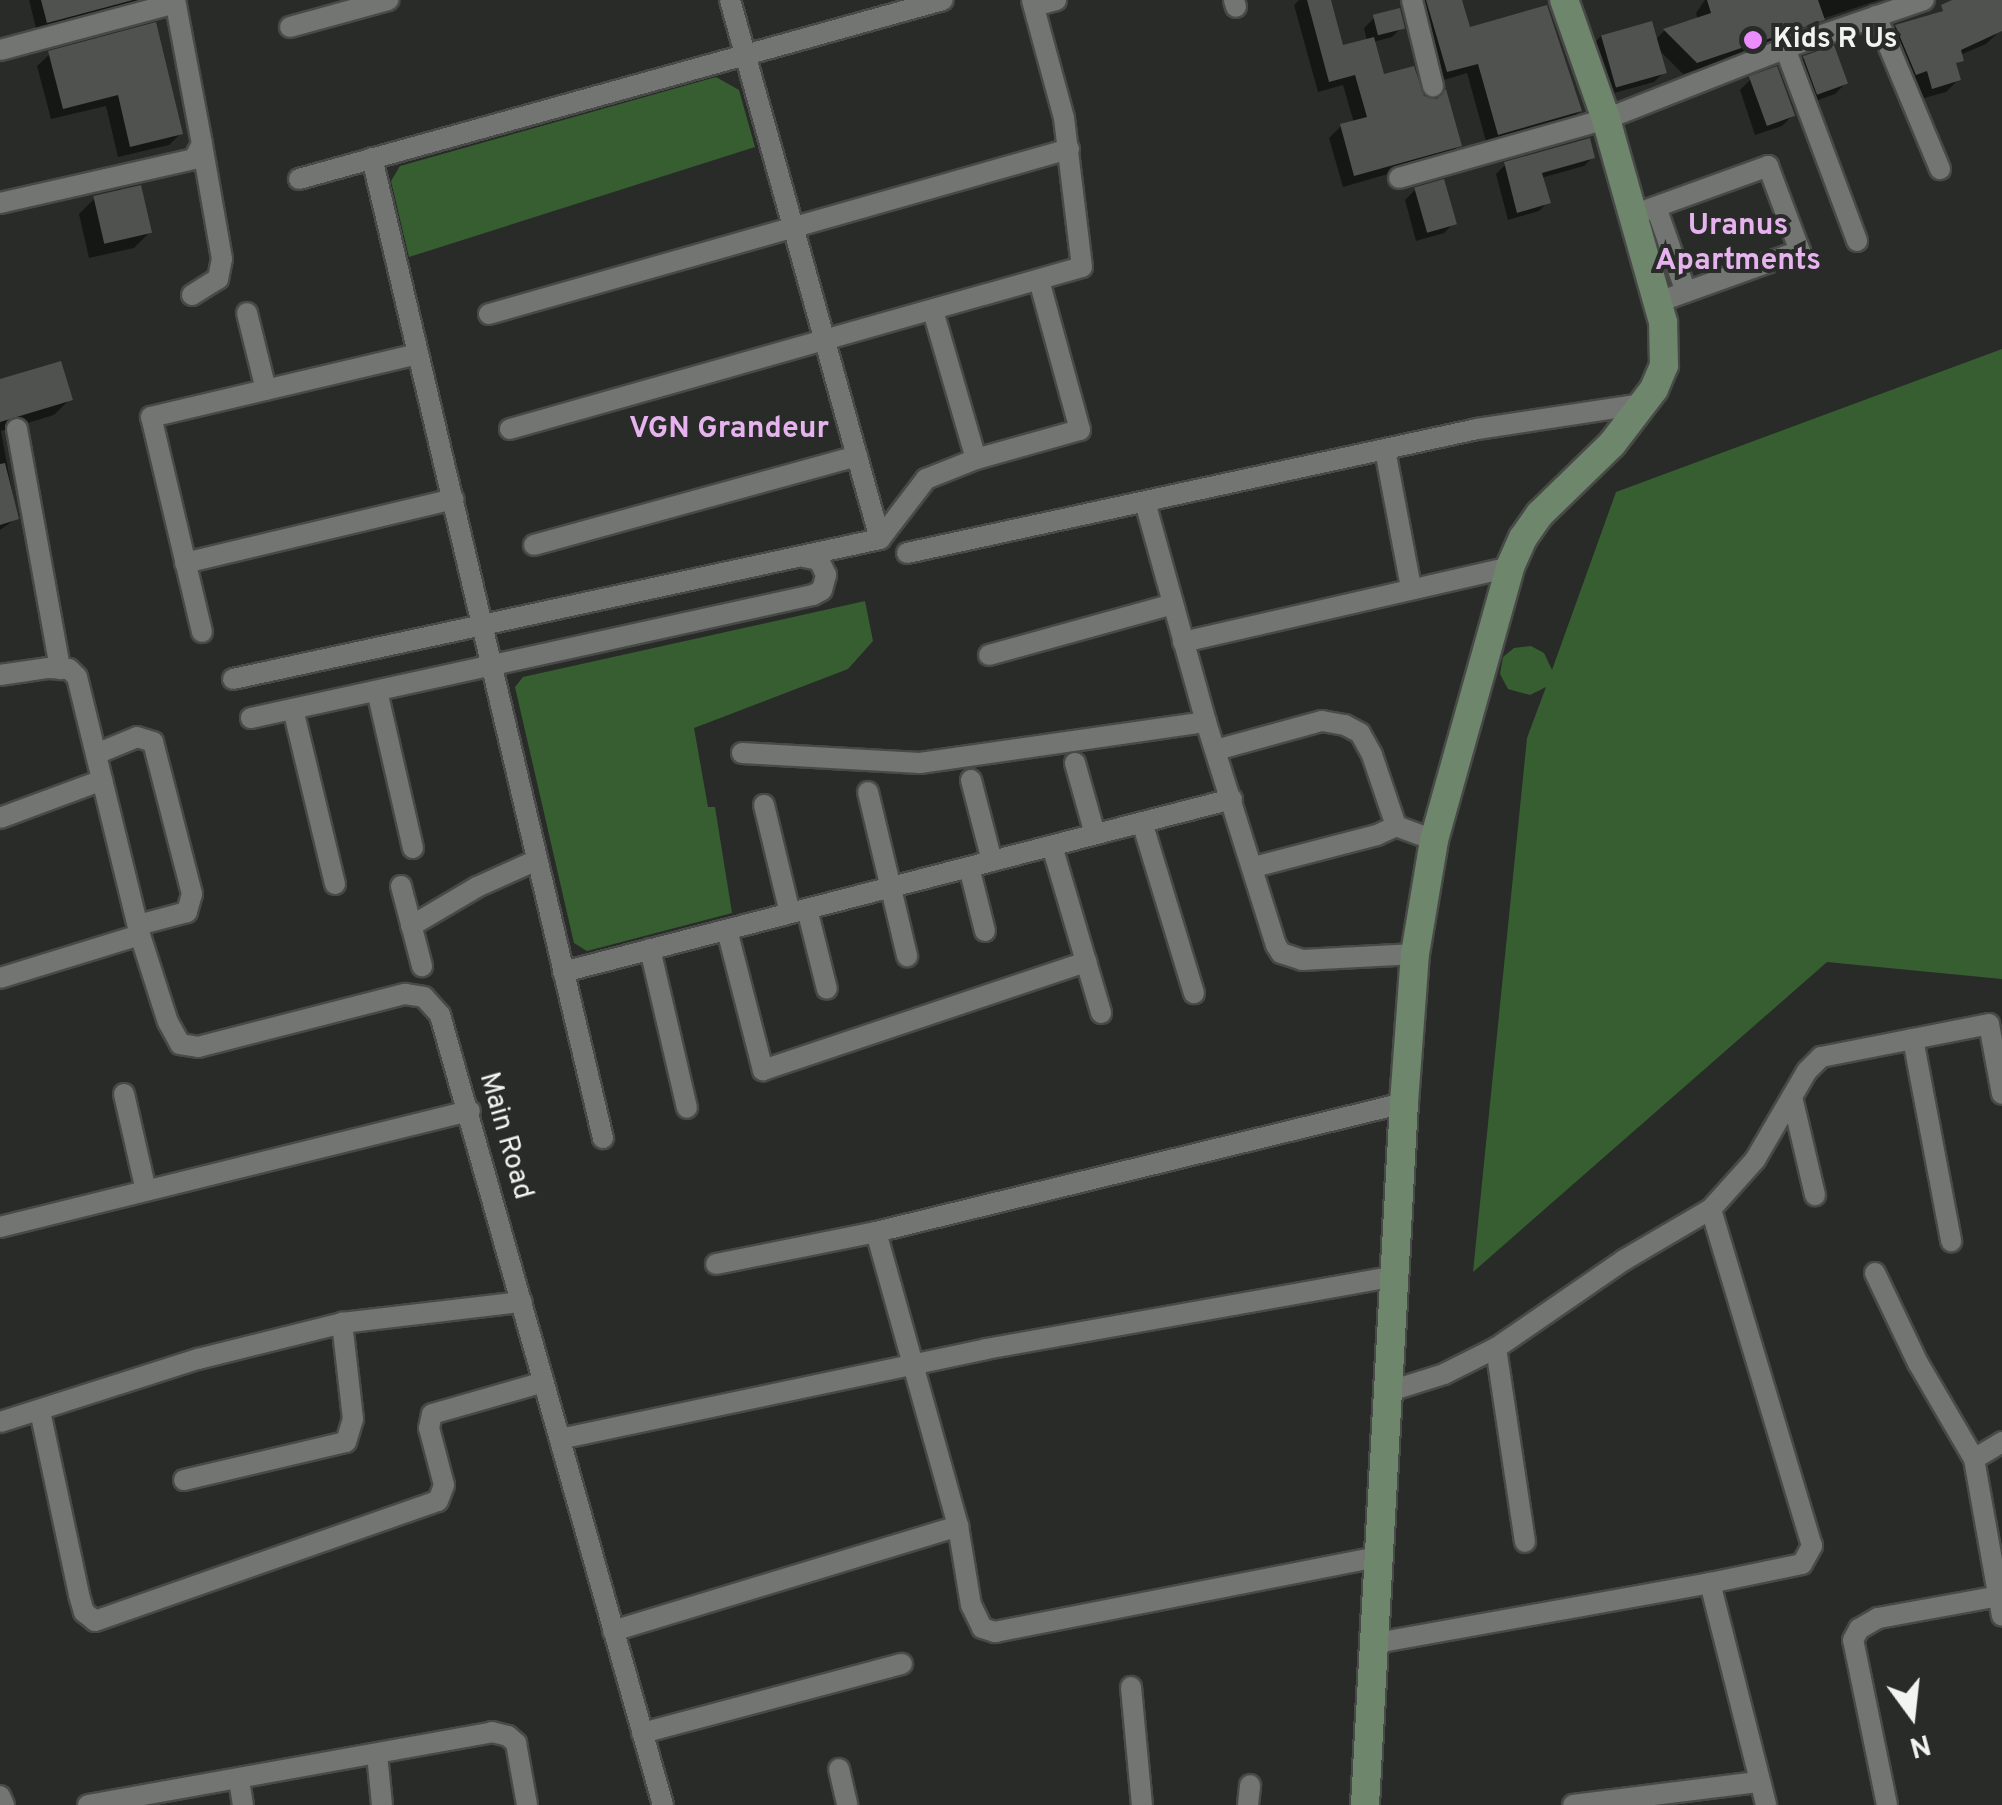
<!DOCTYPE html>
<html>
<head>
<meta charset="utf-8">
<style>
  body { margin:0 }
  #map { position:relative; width:2002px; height:1805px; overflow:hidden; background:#292b29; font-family:Overpass,sans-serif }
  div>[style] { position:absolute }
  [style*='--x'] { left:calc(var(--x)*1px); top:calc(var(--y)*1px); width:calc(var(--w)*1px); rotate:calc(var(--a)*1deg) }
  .green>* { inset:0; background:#375e31 }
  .shadow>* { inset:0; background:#0007 }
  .building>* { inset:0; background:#4f524f; transform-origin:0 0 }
  .roads { filter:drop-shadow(2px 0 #484a47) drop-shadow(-2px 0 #484a47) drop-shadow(0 2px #484a47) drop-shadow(0 -2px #484a47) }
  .street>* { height:20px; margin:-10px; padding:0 10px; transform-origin:10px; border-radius:10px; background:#727572 }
  .secondary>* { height:28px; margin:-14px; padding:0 14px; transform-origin:14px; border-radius:14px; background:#6e866b }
  .dots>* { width:28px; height:28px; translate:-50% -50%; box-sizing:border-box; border:5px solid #292b29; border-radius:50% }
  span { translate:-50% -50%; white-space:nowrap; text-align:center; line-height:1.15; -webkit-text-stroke:8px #292b29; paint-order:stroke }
  .poi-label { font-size:28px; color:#f2f4f2; font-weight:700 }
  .left { translate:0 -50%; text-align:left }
  .street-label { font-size:28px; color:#f2f4f2 }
  .neighbourhood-label { font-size:30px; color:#e6b3ef; font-weight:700 }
  .north { position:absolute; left:1862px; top:1665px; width:100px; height:100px; -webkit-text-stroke:8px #292b29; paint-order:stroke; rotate:165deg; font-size:28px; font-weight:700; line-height:40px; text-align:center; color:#f2f4f2 }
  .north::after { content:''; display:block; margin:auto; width:35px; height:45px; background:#f2f4f2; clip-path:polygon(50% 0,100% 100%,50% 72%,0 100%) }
</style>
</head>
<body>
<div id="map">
  <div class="green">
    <i style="clip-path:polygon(716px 77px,739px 90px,755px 147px,409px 257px,391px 181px,400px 166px)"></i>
    <i style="clip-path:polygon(2002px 349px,2002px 979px,1827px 962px,1473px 1272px,1527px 738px,1546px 687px,1530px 695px,1508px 689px,1500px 674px,1503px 657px,1514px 648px,1531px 646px,1544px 653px,1552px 670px,1616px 492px)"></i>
    <i style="clip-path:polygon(865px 601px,873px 641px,848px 669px,694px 728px,708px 807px,715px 807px,732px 913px,587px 951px,574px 943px,515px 687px,523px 677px)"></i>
  </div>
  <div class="shadow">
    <i style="clip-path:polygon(29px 0,145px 0,37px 32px)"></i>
    <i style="clip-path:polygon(1299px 0,1328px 0,1341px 48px,1367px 41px,1364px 28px,1374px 18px,1402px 27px,1392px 37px,1373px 42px,1382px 77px,1459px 145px,1447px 157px,1343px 187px,1329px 138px,1341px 126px,1354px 123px,1343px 85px,1318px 92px,1294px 5px)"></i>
    <i style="clip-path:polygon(1410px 0,1460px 0,1468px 30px,1580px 111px,1569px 122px,1487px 145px,1467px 73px,1437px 82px)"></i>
    <i style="clip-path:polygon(1705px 0,1879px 0,1789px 30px,1776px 43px,1683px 74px,1657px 48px,1664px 72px,1654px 82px,1607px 95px,1591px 46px,1601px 36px,1655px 40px,1664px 31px,1698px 20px,1696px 13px)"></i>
    <i style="clip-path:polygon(1958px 0,2002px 0,2002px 29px,1986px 44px,1960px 55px,1954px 67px,1958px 80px,1946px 92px,1921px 99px,1915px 82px,1904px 85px,1884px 39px,1896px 27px,1933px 17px)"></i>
    <i style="clip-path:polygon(50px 54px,181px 133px,169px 145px,118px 157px,106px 106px,51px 119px,37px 66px)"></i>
    <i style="clip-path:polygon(1804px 58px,1845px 84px,1835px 94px,1807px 104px,1794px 68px)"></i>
    <i style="clip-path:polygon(1750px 80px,1792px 116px,1782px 126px,1755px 135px,1740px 90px)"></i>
    <i style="clip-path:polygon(1593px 157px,1584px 166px,1541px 178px,1548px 202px,1539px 211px,1508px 220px,1496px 174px,1505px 165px)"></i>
    <i style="clip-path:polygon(1415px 190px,1454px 223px,1444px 233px,1416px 241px,1405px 200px)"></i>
    <i style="clip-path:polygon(95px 198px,150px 232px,134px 248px,89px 258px,79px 214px)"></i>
    <i style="clip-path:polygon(0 381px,70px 399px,54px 415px,1px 431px,17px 518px,0 530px)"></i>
  </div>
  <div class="building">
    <i style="clip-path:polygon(41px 0,133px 0,47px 23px)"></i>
    <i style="clip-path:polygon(1307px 0,1331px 0,1343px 45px,1374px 37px,1384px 74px,1414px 66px,1424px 96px,1437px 99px,1446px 89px,1462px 146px,1354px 176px,1340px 124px,1367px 117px,1355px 75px,1329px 82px)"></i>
    <i style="clip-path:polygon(1426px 0,1462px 0,1470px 27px,1547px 5px,1582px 111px,1498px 135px,1478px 64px,1447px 72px)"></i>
    <i style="clip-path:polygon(1707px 0,1818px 0,1825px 20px,1697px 63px,1663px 29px,1711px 13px)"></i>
    <i style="clip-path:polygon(1952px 0,2002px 0,2002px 31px,1961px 50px,1964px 61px,1956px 63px,1961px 80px,1932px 89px,1927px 71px,1916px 75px,1895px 25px,1943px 11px,1941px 5px)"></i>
    <i style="left:1400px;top:8px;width:21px;height:28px;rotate:76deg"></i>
    <i style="left:1652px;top:21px;width:54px;height:53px;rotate:74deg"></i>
    <i style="clip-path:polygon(156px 22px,183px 134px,130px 147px,118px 95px,63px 109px,48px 51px)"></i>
    <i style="left:1834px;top:45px;width:41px;height:33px;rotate:70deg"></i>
    <i style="left:1777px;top:66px;width:53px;height:30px;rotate:70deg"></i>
    <i style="clip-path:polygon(1590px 138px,1595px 158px,1542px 173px,1551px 203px,1517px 213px,1504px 162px)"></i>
    <i style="left:1444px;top:179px;width:47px;height:31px;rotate:74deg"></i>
    <i style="left:141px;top:185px;width:49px;height:49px;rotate:77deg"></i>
    <i style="clip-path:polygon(61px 361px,73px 400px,0 422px,0 379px)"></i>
    <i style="clip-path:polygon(5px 463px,19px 519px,0 525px,0 464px)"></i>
  </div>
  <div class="roads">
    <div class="street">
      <i style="--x:730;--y:0;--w:559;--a:74.45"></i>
      <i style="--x:1234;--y:0;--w:7;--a:74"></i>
      <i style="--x:1412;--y:0;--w:89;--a:76.3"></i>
      <i style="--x:1034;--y:6;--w:23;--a:-15"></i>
      <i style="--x:1876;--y:16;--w:166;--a:67.3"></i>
      <i style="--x:290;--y:27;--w:102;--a:-15.4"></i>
      <i style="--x:1785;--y:48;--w:206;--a:69.5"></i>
      <i style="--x:0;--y:50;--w:181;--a:-15"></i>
      <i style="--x:372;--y:158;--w:1007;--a:76.74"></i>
      <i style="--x:1399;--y:178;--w:215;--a:-15.9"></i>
      <i style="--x:1606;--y:119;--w:207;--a:-21.5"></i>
      <i style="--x:1799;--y:43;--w:132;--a:-19"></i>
      <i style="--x:299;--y:179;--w:668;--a:-15.53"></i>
      <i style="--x:0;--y:203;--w:199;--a:-12.8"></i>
      <i style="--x:194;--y:159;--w:17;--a:-62"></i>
      <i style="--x:202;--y:144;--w:147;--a:-100.6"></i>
      <i style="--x:1656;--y:207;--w:90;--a:70.6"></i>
      <i style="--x:1633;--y:215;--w:144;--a:-19.9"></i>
      <i style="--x:1768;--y:166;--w:91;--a:69.4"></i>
      <i style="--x:1800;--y:251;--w:151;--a:160.2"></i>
      <i style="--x:192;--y:295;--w:31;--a:-32"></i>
      <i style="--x:218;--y:279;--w:20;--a:-79"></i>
      <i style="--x:222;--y:259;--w:117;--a:-99.9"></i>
      <i style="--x:933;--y:311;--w:154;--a:73.8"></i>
      <i style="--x:247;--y:313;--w:79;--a:76.1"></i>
      <i style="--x:489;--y:314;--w:603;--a:-15.88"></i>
      <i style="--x:17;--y:429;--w:244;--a:79.8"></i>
      <i style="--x:510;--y:429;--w:594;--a:-15.81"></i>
      <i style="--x:1082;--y:267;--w:150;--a:-96.9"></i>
      <i style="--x:1064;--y:118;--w:122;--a:-105.2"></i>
      <i style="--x:1385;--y:450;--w:139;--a:79.3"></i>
      <i style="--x:1145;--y:502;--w:228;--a:74.5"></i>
      <i style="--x:1206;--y:722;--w:234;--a:72.6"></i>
      <i style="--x:1276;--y:945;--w:9;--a:58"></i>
      <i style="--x:1281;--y:953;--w:22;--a:18"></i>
      <i style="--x:1302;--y:960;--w:113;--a:-3"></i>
      <i style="--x:534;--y:545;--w:335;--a:-15.4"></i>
      <i style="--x:907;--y:553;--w:583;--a:-12.27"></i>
      <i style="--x:1477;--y:429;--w:168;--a:-8.6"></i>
      <i style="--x:185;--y:563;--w:276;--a:-13.4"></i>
      <i style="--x:202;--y:632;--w:221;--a:-103.3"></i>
      <i style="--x:151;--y:417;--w:274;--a:-13.3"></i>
      <i style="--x:1183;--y:642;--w:335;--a:-12.9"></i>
      <i style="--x:989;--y:655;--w:191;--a:-15.5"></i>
      <i style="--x:0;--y:675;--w:49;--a:-8.3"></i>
      <i style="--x:48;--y:668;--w:21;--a:3"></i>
      <i style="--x:69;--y:669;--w:11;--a:45"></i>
      <i style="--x:77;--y:677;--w:266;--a:76.3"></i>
      <i style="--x:140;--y:935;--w:91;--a:72.2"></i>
      <i style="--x:168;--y:1022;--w:25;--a:61"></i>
      <i style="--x:180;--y:1044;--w:18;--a:9"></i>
      <i style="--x:198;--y:1047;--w:214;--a:-14.4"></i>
      <i style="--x:405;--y:994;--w:19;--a:9"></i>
      <i style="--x:424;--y:997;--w:24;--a:48"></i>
      <i style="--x:440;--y:1015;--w:821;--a:74.24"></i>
      <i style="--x:233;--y:679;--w:662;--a:-12.21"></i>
      <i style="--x:880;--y:539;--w:76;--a:-52.5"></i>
      <i style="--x:926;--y:479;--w:54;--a:-21.8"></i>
      <i style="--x:976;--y:459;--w:108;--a:-15.6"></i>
      <i style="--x:1080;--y:430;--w:156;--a:-105.3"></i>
      <i style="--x:377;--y:691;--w:161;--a:77.1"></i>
      <i style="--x:293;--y:709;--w:180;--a:76.5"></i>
      <i style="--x:251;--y:718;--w:575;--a:-12.35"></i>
      <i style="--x:813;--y:595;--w:10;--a:-29"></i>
      <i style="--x:822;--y:590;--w:16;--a:-75"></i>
      <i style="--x:826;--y:575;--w:17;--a:-115"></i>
      <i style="--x:819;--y:560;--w:16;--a:-169"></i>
      <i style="--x:1216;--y:750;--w:110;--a:-15.3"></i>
      <i style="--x:1322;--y:721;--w:23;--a:10"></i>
      <i style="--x:1345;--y:725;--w:17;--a:28"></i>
      <i style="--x:1360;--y:733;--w:25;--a:61"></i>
      <i style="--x:1372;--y:755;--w:75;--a:71.3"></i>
      <i style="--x:1396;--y:826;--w:40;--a:20.2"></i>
      <i style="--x:742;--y:753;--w:178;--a:3.2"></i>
      <i style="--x:920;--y:763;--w:289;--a:-8.2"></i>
      <i style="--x:96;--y:754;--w:44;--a:-22.5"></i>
      <i style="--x:137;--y:737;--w:17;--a:17"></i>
      <i style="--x:153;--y:742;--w:157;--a:75.6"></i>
      <i style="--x:192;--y:894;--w:19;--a:106"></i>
      <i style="--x:187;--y:912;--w:51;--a:165.1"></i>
      <i style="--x:1075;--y:763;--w:74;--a:74.3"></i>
      <i style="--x:971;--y:780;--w:84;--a:75.5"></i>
      <i style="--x:868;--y:792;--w:169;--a:76.6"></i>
      <i style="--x:764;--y:805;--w:111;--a:76.5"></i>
      <i style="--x:0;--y:818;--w:109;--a:-20.4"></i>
      <i style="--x:1142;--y:822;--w:179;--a:73.1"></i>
      <i style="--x:1052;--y:846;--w:174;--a:73.6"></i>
      <i style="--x:969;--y:867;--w:66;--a:76"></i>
      <i style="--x:1254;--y:867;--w:127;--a:-14.6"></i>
      <i style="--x:1377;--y:835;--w:21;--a:-25"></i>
      <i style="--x:401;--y:886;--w:83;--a:75.3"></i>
      <i style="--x:807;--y:909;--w:82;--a:76"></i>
      <i style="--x:411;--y:926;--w:77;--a:-30.6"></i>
      <i style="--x:477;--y:887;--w:66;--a:-24.2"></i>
      <i style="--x:727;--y:930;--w:145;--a:75.6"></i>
      <i style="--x:763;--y:1070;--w:341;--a:-18.5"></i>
      <i style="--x:650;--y:949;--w:163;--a:76.9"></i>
      <i style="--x:563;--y:972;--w:691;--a:-14.5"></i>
      <i style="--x:0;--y:978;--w:146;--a:-17.1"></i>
      <i style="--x:1913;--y:1039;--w:206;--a:79.3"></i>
      <i style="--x:124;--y:1094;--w:99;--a:77.2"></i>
      <i style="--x:1792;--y:1097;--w:101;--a:76.8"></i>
      <i style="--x:0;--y:1227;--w:484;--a:-13.9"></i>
      <i style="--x:876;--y:1232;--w:305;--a:74.4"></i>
      <i style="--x:958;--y:1526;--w:80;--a:80.7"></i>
      <i style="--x:971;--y:1605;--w:25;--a:64"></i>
      <i style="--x:982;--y:1628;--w:14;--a:17"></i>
      <i style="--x:995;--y:1632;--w:390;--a:-11.1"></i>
      <i style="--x:716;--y:1264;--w:163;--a:-11.3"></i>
      <i style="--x:876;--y:1232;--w:544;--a:-13.73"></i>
      <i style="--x:1875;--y:1273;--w:100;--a:64.5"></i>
      <i style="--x:1918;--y:1363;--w:111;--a:59.7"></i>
      <i style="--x:1974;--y:1459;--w:159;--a:79.9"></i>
      <i style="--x:1496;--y:1348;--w:196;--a:81.5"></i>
      <i style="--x:1387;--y:1392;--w:60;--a:-17.5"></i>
      <i style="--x:1444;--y:1374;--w:58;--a:-26.6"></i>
      <i style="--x:1496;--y:1348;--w:155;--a:-34.5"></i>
      <i style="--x:1624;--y:1260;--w:101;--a:-30.4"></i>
      <i style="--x:1711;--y:1209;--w:66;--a:-48.1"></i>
      <i style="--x:1755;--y:1160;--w:103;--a:-59.7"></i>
      <i style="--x:1807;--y:1071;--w:20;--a:-45"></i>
      <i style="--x:1821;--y:1057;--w:171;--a:-11.1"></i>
      <i style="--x:1989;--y:1024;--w:71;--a:79.5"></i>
      <i style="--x:40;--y:1411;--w:188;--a:78"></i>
      <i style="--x:79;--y:1595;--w:18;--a:74"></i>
      <i style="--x:84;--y:1612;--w:14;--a:39"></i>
      <i style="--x:95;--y:1621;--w:363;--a:-19.3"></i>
      <i style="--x:438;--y:1501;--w:17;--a:-69"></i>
      <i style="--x:444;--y:1485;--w:59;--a:-104.7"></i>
      <i style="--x:429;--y:1428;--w:14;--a:-78"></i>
      <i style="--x:432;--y:1414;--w:116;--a:-15.9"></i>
      <i style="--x:0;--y:1422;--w:208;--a:-17.7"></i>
      <i style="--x:198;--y:1359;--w:148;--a:-14"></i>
      <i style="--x:342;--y:1323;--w:181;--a:-6.7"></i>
      <i style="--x:560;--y:1439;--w:435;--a:-11.9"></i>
      <i style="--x:986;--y:1349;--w:416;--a:-10.1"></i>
      <i style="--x:1974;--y:1459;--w:33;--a:-31"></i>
      <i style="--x:184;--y:1480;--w:166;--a:-13.2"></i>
      <i style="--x:346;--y:1442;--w:24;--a:-73"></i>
      <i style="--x:353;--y:1419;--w:97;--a:-96.5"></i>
      <i style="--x:1710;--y:1583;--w:94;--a:-11.7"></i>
      <i style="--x:1802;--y:1564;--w:21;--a:-61"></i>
      <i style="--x:1812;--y:1546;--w:352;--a:-106.7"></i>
      <i style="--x:613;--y:1631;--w:361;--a:-16.9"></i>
      <i style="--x:1371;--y:1644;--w:344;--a:-10.2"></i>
      <i style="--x:1710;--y:1583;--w:229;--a:75.8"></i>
      <i style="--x:1131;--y:1687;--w:119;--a:84.7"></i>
      <i style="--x:642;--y:1733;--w:269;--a:-14.9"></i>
      <i style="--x:377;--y:1754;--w:51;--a:84.4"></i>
      <i style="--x:839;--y:1769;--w:37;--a:77"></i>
      <i style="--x:239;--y:1780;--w:25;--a:81"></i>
      <i style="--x:0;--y:1796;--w:10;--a:66"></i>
      <i style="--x:88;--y:1805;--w:411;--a:-10.2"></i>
      <i style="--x:492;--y:1732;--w:16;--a:14"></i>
      <i style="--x:508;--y:1736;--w:11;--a:41"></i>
      <i style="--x:516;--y:1743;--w:63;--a:79.9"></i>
      <i style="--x:1248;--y:1805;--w:20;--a:-84"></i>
      <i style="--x:1573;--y:1805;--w:186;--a:-7.1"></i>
      <i style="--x:1887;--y:1805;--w:168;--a:-101.6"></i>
      <i style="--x:1853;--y:1640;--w:13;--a:-61"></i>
      <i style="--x:1859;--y:1629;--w:22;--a:-30"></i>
      <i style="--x:1878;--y:1618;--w:123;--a:-10.3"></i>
    </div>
    <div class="secondary">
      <i style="--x:1365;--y:1805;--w:703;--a:-86.82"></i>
      <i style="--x:1404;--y:1103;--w:149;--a:-85.8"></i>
      <i style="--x:1415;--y:954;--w:116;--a:-80.5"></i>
      <i style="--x:1434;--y:840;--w:283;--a:-74.4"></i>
      <i style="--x:1510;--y:567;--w:32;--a:-66"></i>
      <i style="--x:1523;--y:538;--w:29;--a:-55"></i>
      <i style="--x:1540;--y:514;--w:100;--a:-44.2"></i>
      <i style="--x:1612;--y:444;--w:69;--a:-52.6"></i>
      <i style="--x:1654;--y:389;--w:26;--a:-67"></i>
      <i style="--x:1664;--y:365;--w:43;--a:-91.3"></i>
      <i style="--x:1663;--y:322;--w:211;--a:-105.7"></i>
      <i style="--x:1606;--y:119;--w:126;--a:-109.4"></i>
    </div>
  </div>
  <div class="dots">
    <i style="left:1753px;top:40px;background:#eb8dfc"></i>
  </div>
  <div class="poi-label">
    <span class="left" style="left:1773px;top:40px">Kids R Us</span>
  </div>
  <div class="street-label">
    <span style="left:505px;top:1136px;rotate:74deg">Main Road</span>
  </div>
  <div class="neighbourhood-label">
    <span style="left:1738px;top:244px">Uranus<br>Apartments</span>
    <span style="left:729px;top:430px">VGN Grandeur</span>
  </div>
  <div class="north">N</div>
</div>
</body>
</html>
